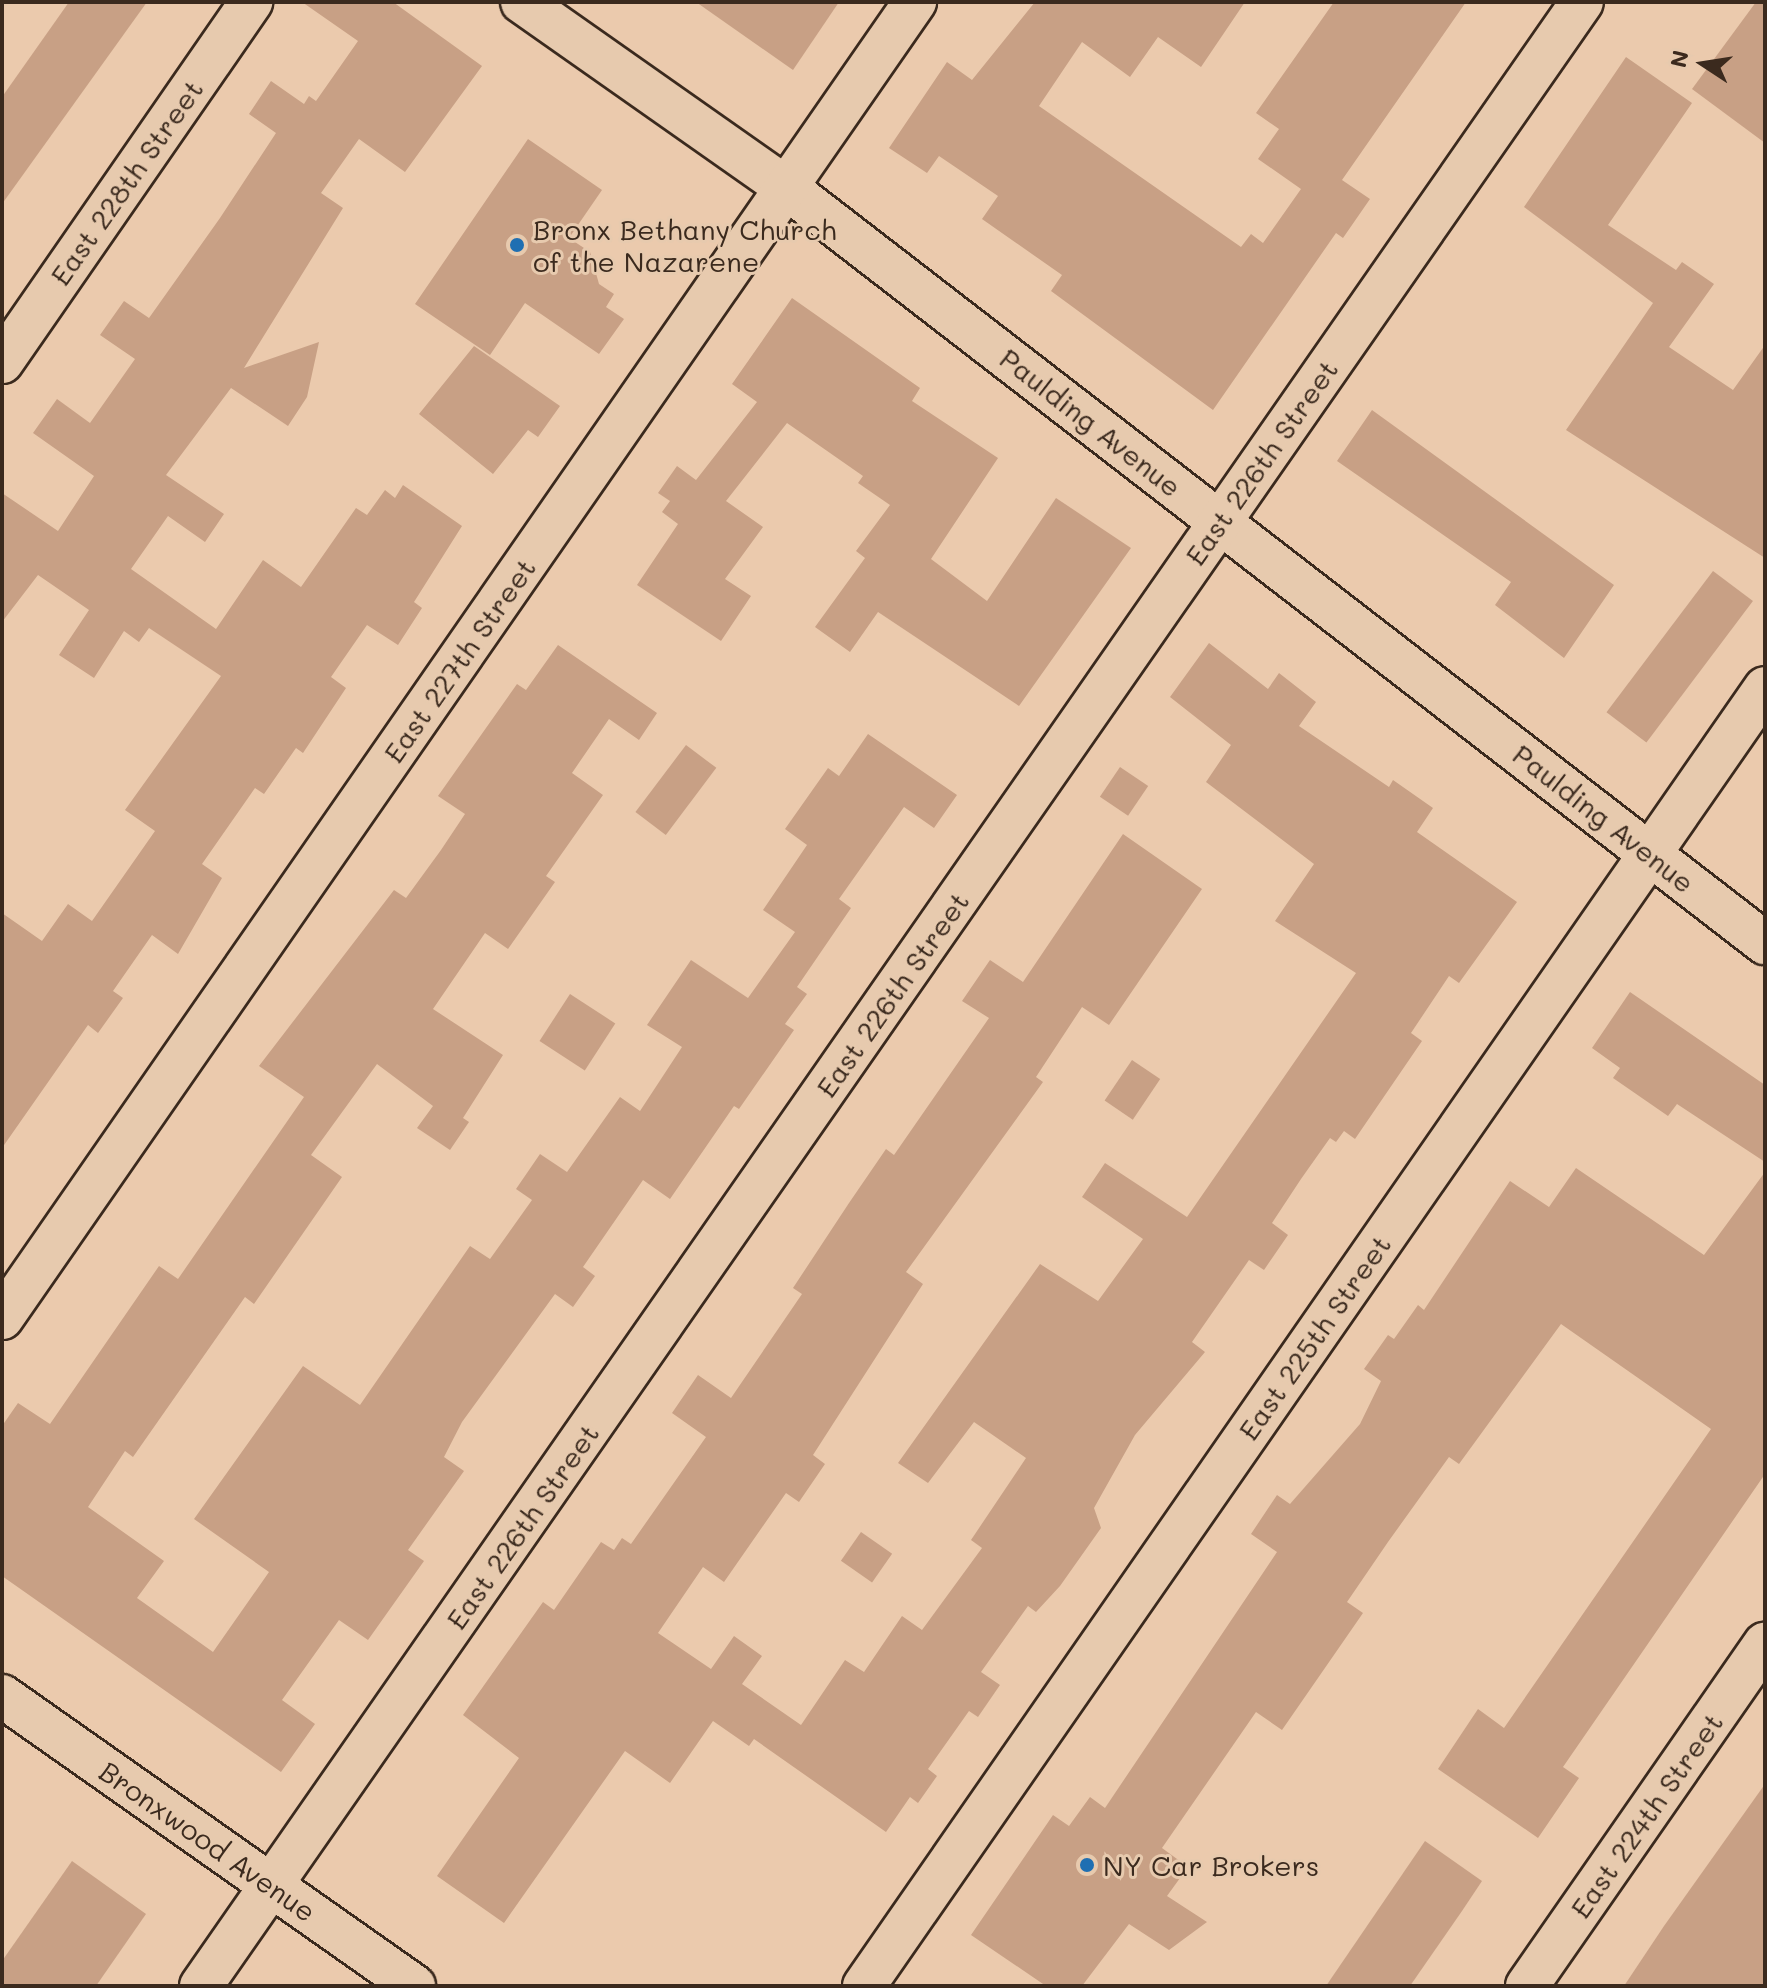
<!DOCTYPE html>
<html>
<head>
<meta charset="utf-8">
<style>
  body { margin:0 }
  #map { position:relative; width:1767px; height:1988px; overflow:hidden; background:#ebcaad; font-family:Mali,sans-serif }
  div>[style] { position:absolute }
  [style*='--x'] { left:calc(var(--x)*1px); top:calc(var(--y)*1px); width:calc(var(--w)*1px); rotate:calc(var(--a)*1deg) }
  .building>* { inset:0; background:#c8a085; transform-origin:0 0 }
  .roads { filter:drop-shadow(2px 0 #3b2a1e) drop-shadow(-2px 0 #3b2a1e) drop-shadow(0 2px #3b2a1e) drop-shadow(0 -2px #3b2a1e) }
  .minor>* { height:42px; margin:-21px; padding:0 21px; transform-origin:21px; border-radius:21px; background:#e7caae }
  .dots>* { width:22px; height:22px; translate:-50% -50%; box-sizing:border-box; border:4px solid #e7caae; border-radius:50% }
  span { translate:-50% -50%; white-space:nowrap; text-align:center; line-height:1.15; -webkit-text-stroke:6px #e7caae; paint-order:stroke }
  .street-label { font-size:28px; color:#3b2a1e }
  .poi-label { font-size:28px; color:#3b2a1e }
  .left { translate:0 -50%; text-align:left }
  .frame { position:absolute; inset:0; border:4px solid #3b2a1e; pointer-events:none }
  .north { position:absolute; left:1663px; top:24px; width:80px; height:80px; -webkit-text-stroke:6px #e7caae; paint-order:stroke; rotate:282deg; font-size:22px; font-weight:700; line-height:32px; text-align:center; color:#3b2a1e }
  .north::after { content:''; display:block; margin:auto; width:28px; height:36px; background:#3b2a1e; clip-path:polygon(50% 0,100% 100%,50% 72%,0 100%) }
</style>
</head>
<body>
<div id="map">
  <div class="building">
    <i style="clip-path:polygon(69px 2px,147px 2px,2px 204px,2px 97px)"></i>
    <i style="clip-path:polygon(302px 2px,393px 2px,482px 66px,405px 172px,359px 139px,321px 193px,343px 208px,244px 368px,319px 342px,307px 397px,288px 426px,231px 388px,166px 475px,224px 514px,205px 542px,168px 516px,131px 569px,216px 629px,263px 560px,301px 587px,356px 508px,367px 515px,385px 490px,395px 498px,403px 485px,462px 526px,414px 602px,422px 608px,398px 645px,367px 625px,331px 677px,346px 688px,303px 753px,296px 748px,264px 794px,255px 788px,202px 864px,222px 878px,178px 954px,152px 935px,113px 991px,123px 998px,98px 1033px,88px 1025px,2px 1148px,2px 913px,42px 941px,68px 904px,92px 921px,155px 831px,125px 810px,221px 676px,149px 628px,139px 642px,124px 631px,94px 678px,59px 655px,89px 610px,38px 575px,2px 622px,2px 493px,58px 531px,94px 476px,33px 433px,57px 399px,90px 423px,135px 359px,100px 335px,124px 301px,149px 318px,220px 218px,276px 133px,249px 114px,271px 81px,304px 104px,309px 96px,316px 101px,358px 41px)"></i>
    <i style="clip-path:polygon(696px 2px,839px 2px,793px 70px)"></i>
    <i style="clip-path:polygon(1035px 2px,1245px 2px,1201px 67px,1158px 37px,1130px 77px,1082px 42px,1039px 106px,1241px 247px,1251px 234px,1263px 243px,1301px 189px,1258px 159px,1279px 129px,1256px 113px,1334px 2px,1466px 2px,1342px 180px,1370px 199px,1343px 238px,1336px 233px,1213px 410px,1051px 291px,1062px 275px,982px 219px,998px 196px,939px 156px,927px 173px,889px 148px,947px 62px,972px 80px)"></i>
    <i style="clip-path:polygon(1756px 2px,1765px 2px,1765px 143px,1692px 89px)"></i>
    <i style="clip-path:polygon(1626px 57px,1692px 103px,1608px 225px,1676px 270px,1682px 262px,1714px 284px,1669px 347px,1733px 390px,1765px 345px,1765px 558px,1566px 430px,1653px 303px,1524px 207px)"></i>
    <i style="clip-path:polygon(528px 139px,602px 190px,569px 238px,590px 252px,599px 284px,614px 294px,606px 307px,624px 319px,599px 354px,525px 303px,490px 355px,415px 304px)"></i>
    <i style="clip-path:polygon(792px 298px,920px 388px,912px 401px,998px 458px,931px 559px,987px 601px,1056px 498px,1131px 548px,1019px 706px,878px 612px,850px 652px,815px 627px,865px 558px,856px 551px,890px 505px,858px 483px,863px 476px,787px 423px,726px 501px,763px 527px,725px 579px,751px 596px,721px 641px,637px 585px,678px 524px,662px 512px,670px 501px,658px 493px,677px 466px,696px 480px,757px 402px,732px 384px)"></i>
    <i style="clip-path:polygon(474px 346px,560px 406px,538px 437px,528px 430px,493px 474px,419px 414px)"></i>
    <i style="clip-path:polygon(1372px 410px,1614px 585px,1564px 658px,1495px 605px,1511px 582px,1337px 461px)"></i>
    <i style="left:1713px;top:571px;width:50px;height:177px;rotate:37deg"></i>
    <i style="clip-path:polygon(1209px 643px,1268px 689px,1279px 673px,1316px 702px,1299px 726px,1389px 787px,1393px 780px,1433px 808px,1417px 832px,1517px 902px,1459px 983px,1449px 976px,1411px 1033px,1422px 1041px,1355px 1139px,1344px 1131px,1336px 1142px,1330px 1138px,1301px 1179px,1272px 1223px,1288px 1235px,1264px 1270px,1249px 1260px,1192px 1342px,1205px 1352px,1135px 1435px,1094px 1508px,1101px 1528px,1060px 1586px,1036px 1612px,1028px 1606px,981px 1672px,1000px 1685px,978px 1717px,969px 1711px,928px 1769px,937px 1776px,918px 1803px,910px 1797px,886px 1832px,754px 1739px,749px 1746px,713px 1721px,670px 1783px,625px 1751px,504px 1923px,437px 1876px,519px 1758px,463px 1715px,543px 1602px,554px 1610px,601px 1542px,614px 1550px,622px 1538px,631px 1544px,706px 1437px,672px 1413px,698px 1375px,731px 1398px,802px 1294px,793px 1288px,849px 1203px,886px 1149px,894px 1155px,989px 1018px,962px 1001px,990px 960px,1023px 982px,1123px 834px,1202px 889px,1109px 1025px,1082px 1007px,1036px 1077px,1043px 1082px,906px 1272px,923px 1284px,813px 1455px,825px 1464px,799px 1502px,786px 1493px,724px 1582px,703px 1567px,658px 1633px,711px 1669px,734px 1636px,762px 1656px,742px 1684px,801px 1725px,845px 1660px,864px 1672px,902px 1616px,922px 1630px,982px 1548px,971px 1540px,1026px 1458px,974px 1422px,928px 1483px,898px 1463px,1040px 1264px,1098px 1301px,1143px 1239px,1082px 1197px,1105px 1163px,1187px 1217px,1356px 973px,1275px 921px,1314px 864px,1206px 782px,1231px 745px,1170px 697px)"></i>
    <i style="clip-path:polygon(558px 645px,657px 713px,639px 740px,609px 719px,572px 773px,603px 795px,546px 876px,555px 882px,508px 949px,485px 933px,433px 1009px,503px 1055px,463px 1118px,469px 1122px,450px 1150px,417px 1128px,433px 1106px,377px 1064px,311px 1155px,342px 1177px,254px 1304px,245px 1297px,133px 1457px,125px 1451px,88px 1507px,164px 1561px,137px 1598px,213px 1652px,269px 1572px,194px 1519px,303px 1366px,360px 1405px,470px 1246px,490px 1259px,532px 1200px,516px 1189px,540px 1154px,567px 1172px,620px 1097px,640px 1111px,682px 1047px,647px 1025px,691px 960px,748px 998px,795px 932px,763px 910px,807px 845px,785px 829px,828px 768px,839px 776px,868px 734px,957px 795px,934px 828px,904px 807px,839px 899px,851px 908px,797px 987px,807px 994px,785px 1024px,794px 1030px,739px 1109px,734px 1106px,670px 1199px,643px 1180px,583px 1267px,595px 1276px,573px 1307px,555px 1294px,462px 1422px,444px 1457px,464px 1471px,408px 1550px,424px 1561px,368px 1640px,339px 1620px,282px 1700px,315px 1724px,281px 1772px,2px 1576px,2px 1426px,18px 1403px,50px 1424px,159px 1266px,178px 1279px,304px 1097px,259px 1066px,394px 890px,406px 898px,441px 850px,465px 814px,438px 796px,517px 684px,526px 690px)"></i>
    <i style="left:686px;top:745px;width:38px;height:84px;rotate:37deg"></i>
    <i style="left:1120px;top:767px;width:34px;height:36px;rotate:34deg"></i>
    <i style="clip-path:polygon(1630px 992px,1765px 1085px,1765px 1162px,1677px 1104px,1668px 1116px,1613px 1078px,1620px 1068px,1592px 1048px)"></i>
    <i style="left:570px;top:994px;width:54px;height:56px;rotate:33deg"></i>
    <i style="left:1132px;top:1060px;width:34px;height:49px;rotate:34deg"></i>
    <i style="clip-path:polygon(1576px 1168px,1704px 1255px,1765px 1172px,1765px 1474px,1563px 1767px,1579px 1778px,1538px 1838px,1438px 1769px,1478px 1709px,1504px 1728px,1711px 1429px,1561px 1324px,1459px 1464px,1449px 1457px,1388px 1542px,1347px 1602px,1363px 1613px,1282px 1730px,1256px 1712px,1162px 1848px,1188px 1867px,1167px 1896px,1207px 1922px,1169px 1950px,1129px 1924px,1082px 1986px,1046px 1986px,971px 1935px,1053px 1815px,1069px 1826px,1090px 1797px,1105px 1808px,1277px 1552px,1251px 1534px,1277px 1495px,1290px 1504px,1360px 1424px,1381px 1381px,1364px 1369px,1388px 1335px,1394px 1339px,1418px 1305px,1424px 1310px,1510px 1181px,1549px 1207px)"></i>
    <i style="left:861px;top:1532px;width:38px;height:35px;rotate:35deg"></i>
    <i style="clip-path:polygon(1765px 1784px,1765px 1986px,1624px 1986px,1664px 1926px)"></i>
    <i style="clip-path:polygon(1425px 1841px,1482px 1881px,1462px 1911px,1410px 1986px,1326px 1986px)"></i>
    <i style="clip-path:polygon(72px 1861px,146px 1914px,96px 1986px,2px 1986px,2px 1961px)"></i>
  </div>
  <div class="roads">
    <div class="minor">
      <i style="--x:522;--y:2;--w:324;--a:35.1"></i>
      <i style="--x:787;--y:188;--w:1236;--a:37.67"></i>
      <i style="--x:2;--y:362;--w:438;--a:-55.3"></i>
      <i style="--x:2;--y:1318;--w:1602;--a:-55.25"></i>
      <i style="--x:2;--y:1696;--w:504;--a:35.14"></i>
      <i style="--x:201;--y:1986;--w:2417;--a:-55.16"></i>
      <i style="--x:864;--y:1986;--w:1580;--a:-55.23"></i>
      <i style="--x:1527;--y:1986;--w:417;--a:-55.2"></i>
    </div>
  </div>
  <div class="dots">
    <i style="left:517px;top:245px;background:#1f6fb2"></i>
    <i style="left:1087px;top:1865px;background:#1f6fb2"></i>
  </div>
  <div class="street-label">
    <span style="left:126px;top:182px;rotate:-55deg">East 228th Street</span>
    <span style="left:1091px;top:422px;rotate:38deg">Paulding Avenue</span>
    <span style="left:1261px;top:462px;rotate:-55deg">East 226th Street</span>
    <span style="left:459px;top:660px;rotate:-55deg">East 227th Street</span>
    <span style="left:1604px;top:818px;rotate:38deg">Paulding Avenue</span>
    <span style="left:892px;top:994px;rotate:-55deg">East 226th Street</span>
    <span style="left:1314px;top:1337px;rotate:-55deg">East 225th Street</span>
    <span style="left:522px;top:1526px;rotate:-55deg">East 226th Street</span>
    <span style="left:1646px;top:1815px;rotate:-55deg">East 224th Street</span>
    <span style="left:208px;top:1841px;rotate:35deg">Bronxwood Avenue</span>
  </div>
  <div class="poi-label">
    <span class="left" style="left:533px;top:245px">Bronx Bethany Church<br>of the Nazarene</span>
    <span class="left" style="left:1103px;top:1865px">NY Car Brokers</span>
  </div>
  <div class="frame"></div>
  <div class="north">N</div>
</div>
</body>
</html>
